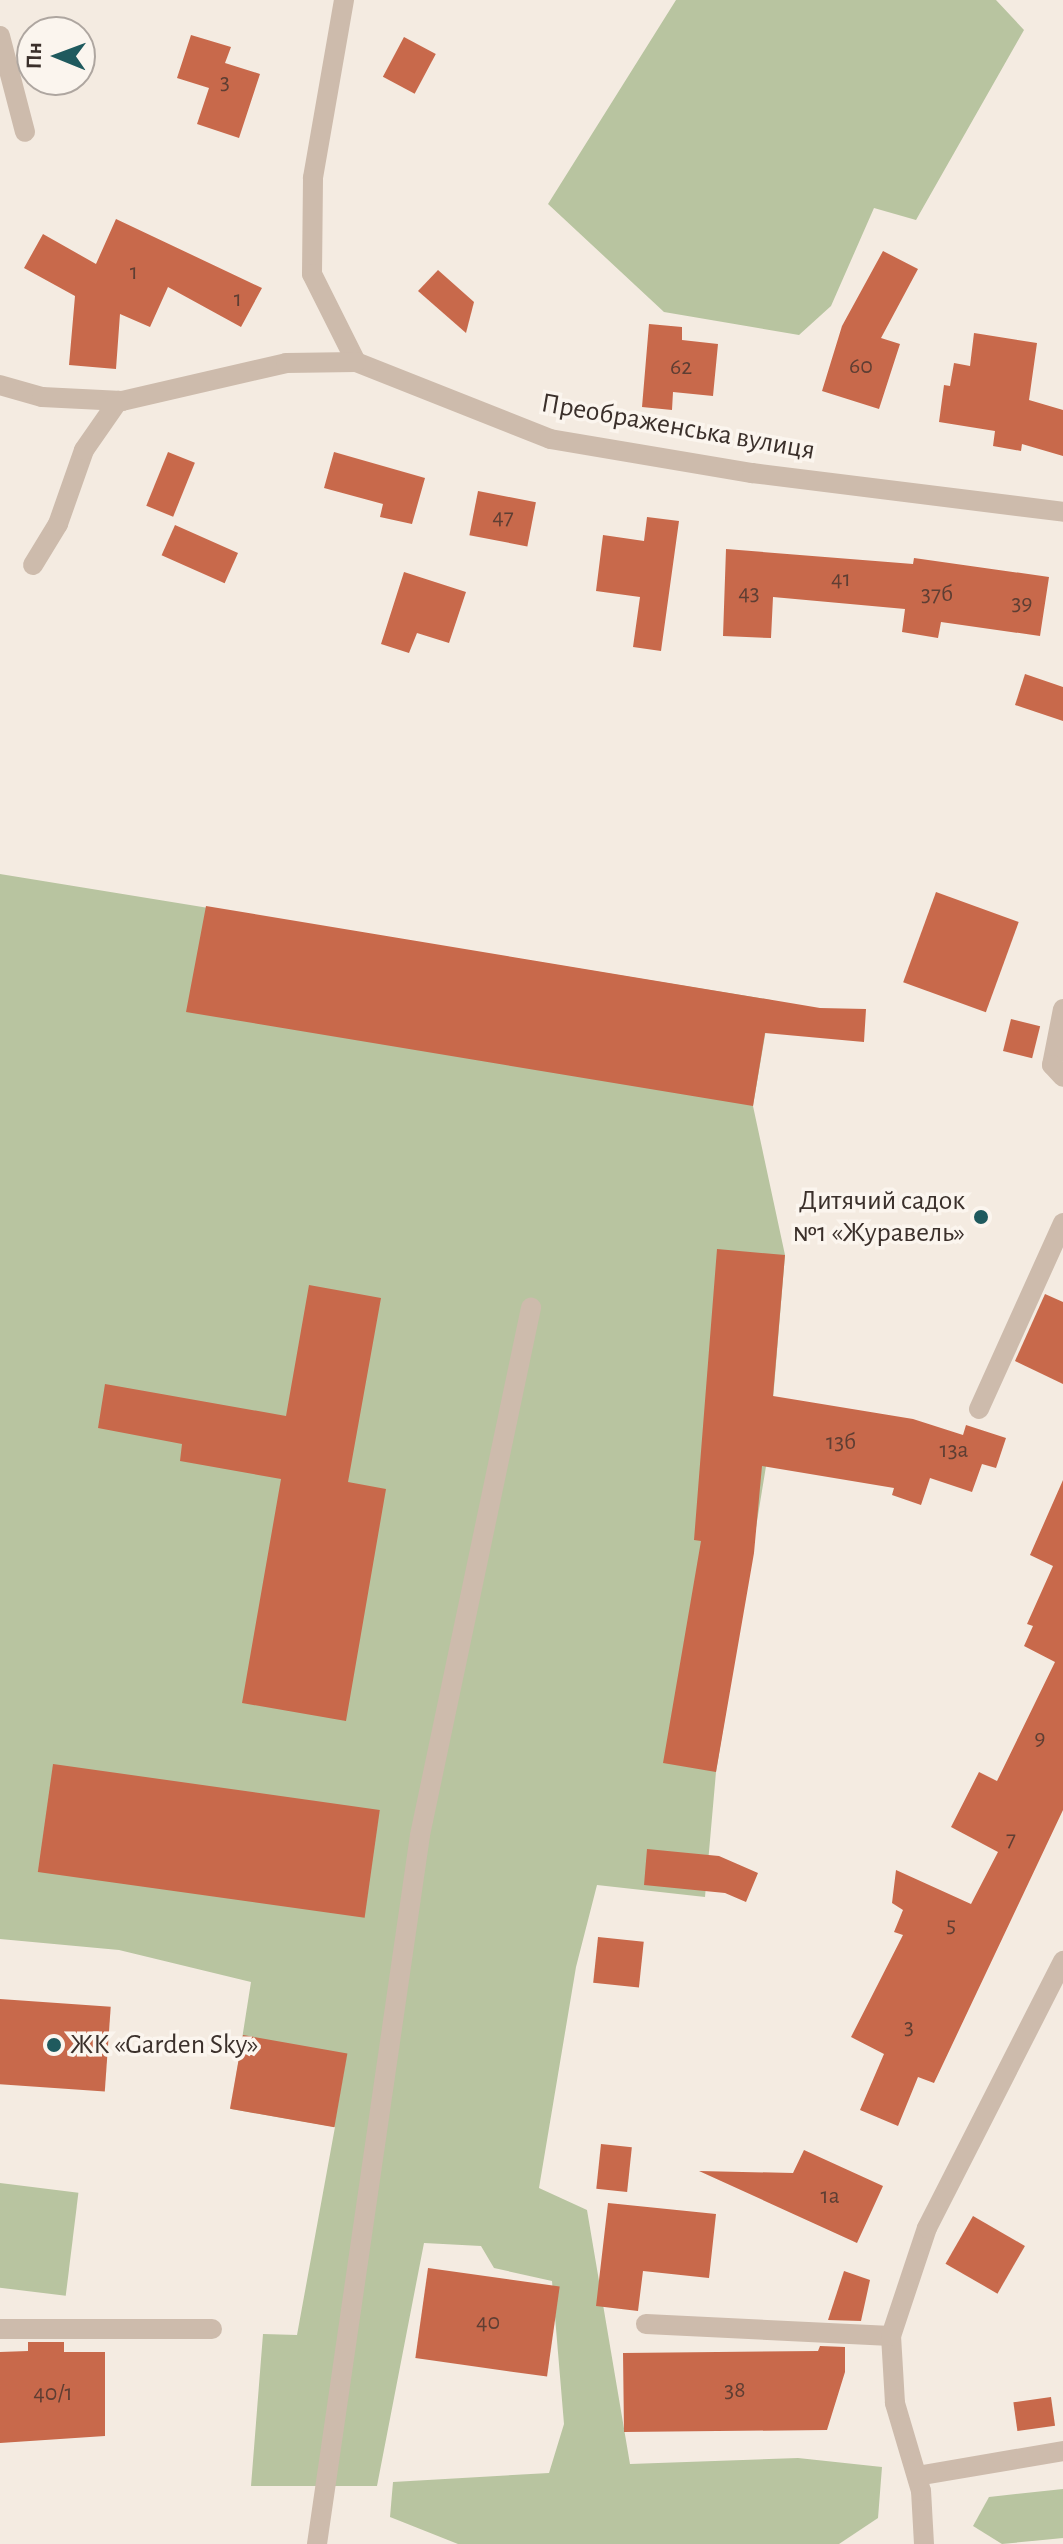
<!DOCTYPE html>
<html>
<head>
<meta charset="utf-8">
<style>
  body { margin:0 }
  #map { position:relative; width:1063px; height:2544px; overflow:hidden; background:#f4ebe1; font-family:"Alegreya Sans",sans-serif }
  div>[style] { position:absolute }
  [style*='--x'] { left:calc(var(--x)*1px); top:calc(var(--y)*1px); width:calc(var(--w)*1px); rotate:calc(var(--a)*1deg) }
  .green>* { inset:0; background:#b8c4a0; transform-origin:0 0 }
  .building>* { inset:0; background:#c8694b; transform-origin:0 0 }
  .minor>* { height:20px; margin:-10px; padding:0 10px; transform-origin:10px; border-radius:10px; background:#cdbbac }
  .dots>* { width:22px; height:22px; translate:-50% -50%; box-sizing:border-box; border:4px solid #fbf5ee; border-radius:50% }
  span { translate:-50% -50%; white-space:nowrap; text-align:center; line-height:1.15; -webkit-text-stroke:7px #fbf5ee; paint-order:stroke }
  .number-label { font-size:24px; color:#5e3e33 }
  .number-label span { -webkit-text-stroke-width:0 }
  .street-label { font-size:28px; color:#3b302b }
  .poi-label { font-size:28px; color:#3b302b }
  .right { translate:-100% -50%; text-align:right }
  .left { translate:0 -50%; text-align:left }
  .north { position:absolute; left:16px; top:16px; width:80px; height:80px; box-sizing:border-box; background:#fbf5ee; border:2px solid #aea6a0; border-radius:50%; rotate:271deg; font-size:22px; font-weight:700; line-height:32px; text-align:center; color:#3b302b }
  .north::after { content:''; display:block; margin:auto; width:28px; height:36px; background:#1f5a5e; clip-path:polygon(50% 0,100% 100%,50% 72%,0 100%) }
</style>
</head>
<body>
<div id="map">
  <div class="green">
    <i style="clip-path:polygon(676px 0,996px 0,1024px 30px,916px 220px,874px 208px,831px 306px,799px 335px,664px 312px,548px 204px)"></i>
    <i style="clip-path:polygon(0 874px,771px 1000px,753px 1106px,785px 1255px,769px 1448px,716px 1772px,705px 1897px,597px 1885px,576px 1967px,539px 2188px,587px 2210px,630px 2464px,798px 2458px,882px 2467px,878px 2518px,839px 2544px,458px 2544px,390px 2517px,393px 2482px,549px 2473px,564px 2424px,552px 2281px,494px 2268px,481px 2246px,424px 2243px,377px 2486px,251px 2486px,263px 2334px,297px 2335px,335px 2127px,231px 2109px,251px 1982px,119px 1950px,0 1939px)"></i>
    <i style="left:0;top:2183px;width:79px;height:104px;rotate:7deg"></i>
    <i style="clip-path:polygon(1063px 2489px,1063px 2538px,1002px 2544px,973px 2526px,989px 2497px)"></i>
  </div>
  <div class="building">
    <i style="clip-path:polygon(191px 35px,231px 47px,225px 63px,260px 74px,239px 138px,197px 124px,209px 88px,177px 78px)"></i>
    <i style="left:404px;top:37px;width:36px;height:45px;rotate:28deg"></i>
    <i style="clip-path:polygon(116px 219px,262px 288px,241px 327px,168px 287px,150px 327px,120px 314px,116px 369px,69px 365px,75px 296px,24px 268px,43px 234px,96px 264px)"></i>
    <i style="clip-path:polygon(883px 251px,918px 269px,881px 338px,900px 344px,879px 409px,822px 391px,842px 326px)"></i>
    <i style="clip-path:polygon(438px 270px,474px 302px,466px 333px,418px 291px)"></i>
    <i style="clip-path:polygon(649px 324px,682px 327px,682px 340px,718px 344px,713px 396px,673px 392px,672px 410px,642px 407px)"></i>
    <i style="clip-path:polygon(974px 333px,1037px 343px,1029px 400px,1063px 410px,1063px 456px,1022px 444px,1021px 451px,993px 446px,995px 431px,939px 422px,944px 385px,950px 386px,954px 363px,970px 366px)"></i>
    <i style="left:168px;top:452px;width:29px;height:58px;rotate:22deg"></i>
    <i style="clip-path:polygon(334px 452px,425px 478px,412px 524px,380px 517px,383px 504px,324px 488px)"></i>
    <i style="left:478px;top:491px;width:59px;height:45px;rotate:11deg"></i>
    <i style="clip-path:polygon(647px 517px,679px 521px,661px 651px,633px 647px,640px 597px,596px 591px,603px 535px,644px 541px)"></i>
    <i style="left:175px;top:525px;width:69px;height:33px;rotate:24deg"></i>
    <i style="clip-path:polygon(726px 549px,913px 564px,914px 558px,1049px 577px,1040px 636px,941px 622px,938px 638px,902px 632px,905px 609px,773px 597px,771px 638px,723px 636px)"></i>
    <i style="clip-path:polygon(404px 572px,466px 592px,449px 643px,417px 633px,409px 653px,381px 644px)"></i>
    <i style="clip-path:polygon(1025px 674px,1063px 687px,1063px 721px,1015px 705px)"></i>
    <i style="left:936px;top:892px;width:88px;height:96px;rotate:20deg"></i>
    <i style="clip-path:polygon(206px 906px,820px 1008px,866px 1009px,864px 1042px,765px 1033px,753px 1106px,186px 1012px)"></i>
    <i style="left:1011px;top:1019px;width:30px;height:33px;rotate:14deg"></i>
    <i style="clip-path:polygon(717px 1249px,785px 1255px,773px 1396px,913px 1419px,963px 1435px,966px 1425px,1006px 1438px,996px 1468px,982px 1464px,972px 1492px,930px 1478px,921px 1505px,892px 1495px,894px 1488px,762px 1466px,754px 1553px,716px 1772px,663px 1763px,701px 1541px,694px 1540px)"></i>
    <i style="clip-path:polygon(309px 1285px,381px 1298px,348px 1482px,386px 1489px,346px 1721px,242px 1703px,281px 1479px,180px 1461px,182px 1444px,98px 1428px,105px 1384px,286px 1416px)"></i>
    <i style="clip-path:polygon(1045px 1294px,1063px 1302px,1063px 1384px,1015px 1361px)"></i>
    <i style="clip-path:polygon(1063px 1480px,1063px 1810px,934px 2083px,918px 2077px,898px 2126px,860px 2110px,884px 2054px,851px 2037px,903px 1935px,894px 1932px,903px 1910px,892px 1903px,896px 1870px,971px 1904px,998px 1852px,951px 1827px,979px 1772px,997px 1781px,1055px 1662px,1024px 1646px,1033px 1626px,1027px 1624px,1053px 1566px,1030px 1555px)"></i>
    <i style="left:53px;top:1764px;width:330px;height:109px;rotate:8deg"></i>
    <i style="clip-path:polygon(647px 1849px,719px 1856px,758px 1873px,746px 1902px,725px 1893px,644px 1885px)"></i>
    <i style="left:598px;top:1937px;width:46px;height:46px;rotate:6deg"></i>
    <i style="left:0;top:1999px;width:111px;height:85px;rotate:4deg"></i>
    <i style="left:243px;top:2035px;width:106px;height:75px;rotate:10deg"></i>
    <i style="left:601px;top:2144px;width:31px;height:45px;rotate:6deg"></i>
    <i style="clip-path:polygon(804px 2150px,883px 2186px,857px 2243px,699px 2171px,793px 2173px)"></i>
    <i style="clip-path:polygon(608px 2203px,716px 2214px,709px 2278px,643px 2271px,638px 2311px,596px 2306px)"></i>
    <i style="left:973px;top:2216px;width:60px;height:55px;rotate:30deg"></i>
    <i style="left:428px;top:2268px;width:133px;height:91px;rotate:8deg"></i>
    <i style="clip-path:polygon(844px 2271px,870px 2280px,861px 2321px,828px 2320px)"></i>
    <i style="clip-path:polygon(28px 2342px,64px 2342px,64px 2352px,105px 2352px,105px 2436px,0 2443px,0 2352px,28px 2351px)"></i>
    <i style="clip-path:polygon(820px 2346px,845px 2347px,845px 2372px,827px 2430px,624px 2432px,623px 2353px,818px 2351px)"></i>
    <i style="left:1051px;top:2397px;width:29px;height:38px;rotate:82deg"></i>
  </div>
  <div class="minor">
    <i style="--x:344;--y:0;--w:181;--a:99.9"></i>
    <i style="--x:313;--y:178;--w:96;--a:90.6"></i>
    <i style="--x:312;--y:274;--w:98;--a:63.4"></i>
    <i style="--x:356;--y:362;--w:209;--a:21.6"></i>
    <i style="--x:550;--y:439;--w:205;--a:9.6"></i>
    <i style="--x:752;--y:473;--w:313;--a:7.1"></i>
    <i style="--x:0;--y:36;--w:99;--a:75.4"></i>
    <i style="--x:0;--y:385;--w:44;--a:15.9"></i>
    <i style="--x:42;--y:397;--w:80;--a:2.9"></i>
    <i style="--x:122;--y:401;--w:168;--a:-13"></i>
    <i style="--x:286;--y:363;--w:70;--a:-0.8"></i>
    <i style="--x:33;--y:565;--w:48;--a:-58.6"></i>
    <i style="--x:58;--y:524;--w:78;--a:-70.6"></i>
    <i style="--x:84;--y:450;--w:60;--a:-55.2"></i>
    <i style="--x:1063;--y:1009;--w:57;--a:101.1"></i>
    <i style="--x:1052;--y:1065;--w:16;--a:47"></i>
    <i style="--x:979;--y:1409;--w:204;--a:-65.7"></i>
    <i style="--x:646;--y:2324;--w:245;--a:2.8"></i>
    <i style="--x:0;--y:2329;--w:212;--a:0"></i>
    <i style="--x:917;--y:2476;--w:148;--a:-9.7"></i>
    <i style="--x:317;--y:2544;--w:716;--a:-81.73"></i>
    <i style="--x:420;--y:1835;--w:539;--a:-78.11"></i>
    <i style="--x:924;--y:2544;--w:53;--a:-93.2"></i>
    <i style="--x:921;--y:2491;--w:92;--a:-106.5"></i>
    <i style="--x:895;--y:2403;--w:67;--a:-93.4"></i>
    <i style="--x:891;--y:2336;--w:114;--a:-71.6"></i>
    <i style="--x:927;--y:2228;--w:300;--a:-63"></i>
  </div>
  <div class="dots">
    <i style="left:981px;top:1217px;background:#1f5a5e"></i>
    <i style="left:54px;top:2045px;background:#1f5a5e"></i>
  </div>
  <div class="number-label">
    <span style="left:225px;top:83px">3</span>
    <span style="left:134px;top:273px">1</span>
    <span style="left:238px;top:300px">1</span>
    <span style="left:861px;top:367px">60</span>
    <span style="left:681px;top:368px">62</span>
    <span style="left:503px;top:518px">47</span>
    <span style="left:841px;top:580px">41</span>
    <span style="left:749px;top:594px">43</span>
    <span style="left:937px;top:595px">37б</span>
    <span style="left:1022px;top:604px">39</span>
    <span style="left:841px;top:1443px">13б</span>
    <span style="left:954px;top:1451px">13а</span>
    <span style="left:1040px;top:1739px">9</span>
    <span style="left:1011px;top:1840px">7</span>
    <span style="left:951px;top:1926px">5</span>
    <span style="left:909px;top:2028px">3</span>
    <span style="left:830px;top:2197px">1а</span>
    <span style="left:488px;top:2323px">40</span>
    <span style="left:735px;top:2391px">38</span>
    <span style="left:53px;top:2394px">40/1</span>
  </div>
  <div class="street-label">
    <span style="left:678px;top:427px;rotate:10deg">Преображенська вулиця</span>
  </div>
  <div class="poi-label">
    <span class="right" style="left:965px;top:1217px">Дитячий садок<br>№1 «Журавель»</span>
    <span class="left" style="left:70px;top:2045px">ЖК «Garden Sky»</span>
  </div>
  <div class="north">Пн</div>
</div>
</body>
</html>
